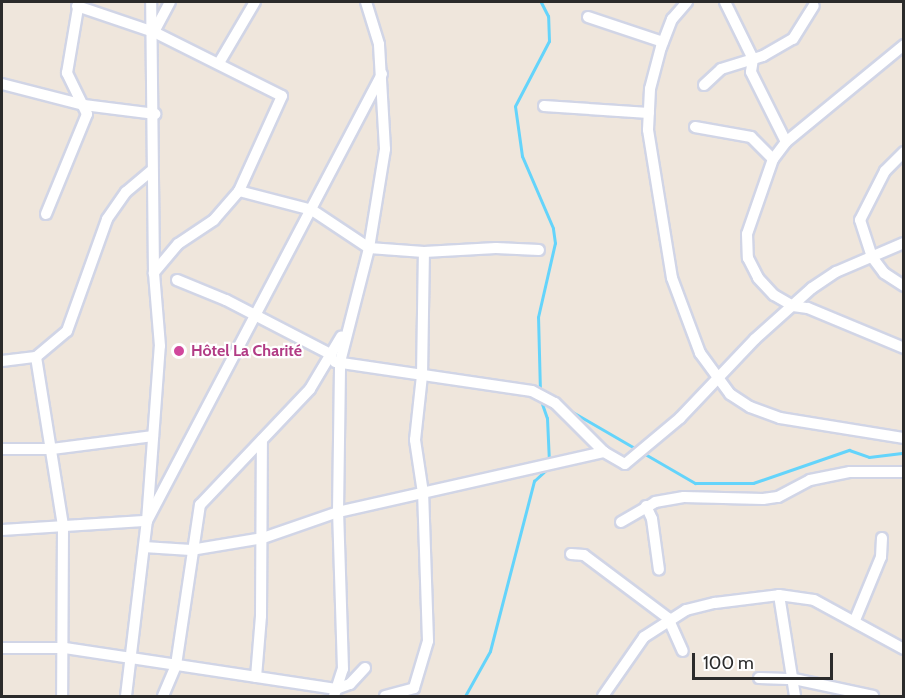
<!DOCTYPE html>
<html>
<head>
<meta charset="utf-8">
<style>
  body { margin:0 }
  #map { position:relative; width:905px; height:698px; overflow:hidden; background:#efe6dc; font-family:Cabin,sans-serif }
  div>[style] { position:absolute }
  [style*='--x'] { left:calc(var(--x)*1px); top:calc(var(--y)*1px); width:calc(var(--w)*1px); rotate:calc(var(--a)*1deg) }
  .stream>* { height:3px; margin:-1.5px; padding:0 1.5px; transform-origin:1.5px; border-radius:1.5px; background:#64d4fb }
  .roads { filter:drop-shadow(2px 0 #d1d5e6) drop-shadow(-2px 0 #d1d5e6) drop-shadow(0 2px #d1d5e6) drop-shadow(0 -2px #d1d5e6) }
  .minor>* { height:10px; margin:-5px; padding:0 5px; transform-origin:5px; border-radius:5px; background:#fff }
  .dots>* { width:16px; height:16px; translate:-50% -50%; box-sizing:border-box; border:3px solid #fff; border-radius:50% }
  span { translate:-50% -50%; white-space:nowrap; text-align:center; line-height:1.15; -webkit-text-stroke:4.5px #fff; paint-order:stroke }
  .hotel-label { font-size:16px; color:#b23c85; font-weight:700 }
  .left { translate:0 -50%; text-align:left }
  .frame { position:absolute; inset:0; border:3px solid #2b2b2b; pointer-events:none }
  .scale { position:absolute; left:692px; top:653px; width:141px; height:27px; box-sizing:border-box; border:3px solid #2b2b2b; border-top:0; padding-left:8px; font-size:18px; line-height:21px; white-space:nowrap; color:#2b2b2b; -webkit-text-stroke:4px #fff; paint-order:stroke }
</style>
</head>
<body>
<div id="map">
  <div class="stream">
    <i style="--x:540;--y:392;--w:75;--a:-91.5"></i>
    <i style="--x:538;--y:317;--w:76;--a:-77.1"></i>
    <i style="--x:555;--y:243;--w:15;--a:-98"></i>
    <i style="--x:553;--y:228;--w:78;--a:-113.3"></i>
    <i style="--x:522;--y:156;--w:50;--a:-98"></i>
    <i style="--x:515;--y:106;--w:73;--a:-62.4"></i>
    <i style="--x:549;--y:41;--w:25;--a:-92"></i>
    <i style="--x:548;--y:16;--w:16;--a:-117"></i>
    <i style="--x:540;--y:398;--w:21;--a:71"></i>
    <i style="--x:547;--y:418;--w:44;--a:87.4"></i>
    <i style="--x:569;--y:410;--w:146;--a:30.1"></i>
    <i style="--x:695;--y:483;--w:58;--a:0"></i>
    <i style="--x:753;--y:483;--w:102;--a:-19"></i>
    <i style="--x:849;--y:450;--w:21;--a:19"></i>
    <i style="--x:869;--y:457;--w:35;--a:-7"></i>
    <i style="--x:465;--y:696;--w:51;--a:-60.9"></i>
    <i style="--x:490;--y:651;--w:176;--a:-75.5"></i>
    <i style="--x:534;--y:481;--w:19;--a:-43"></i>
  </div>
  <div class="roads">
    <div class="minor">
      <i style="--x:687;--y:2;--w:23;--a:131"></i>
      <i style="--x:672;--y:19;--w:30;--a:111"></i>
      <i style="--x:661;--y:47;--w:43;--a:104.7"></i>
      <i style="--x:650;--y:89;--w:41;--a:92.8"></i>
      <i style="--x:648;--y:130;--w:150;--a:80.8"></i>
      <i style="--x:672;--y:278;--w:80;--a:69.5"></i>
      <i style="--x:700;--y:353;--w:51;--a:53.8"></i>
      <i style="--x:730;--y:394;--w:24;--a:33"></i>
      <i style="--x:750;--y:407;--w:32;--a:20"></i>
      <i style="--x:780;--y:418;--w:126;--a:9.2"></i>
      <i style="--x:725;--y:2;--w:64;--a:63.8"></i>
      <i style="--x:753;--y:59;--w:13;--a:99"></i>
      <i style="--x:751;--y:72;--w:78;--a:63.4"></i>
      <i style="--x:77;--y:6;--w:81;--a:18.7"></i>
      <i style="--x:154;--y:32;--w:143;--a:26.6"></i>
      <i style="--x:282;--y:96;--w:104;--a:114.4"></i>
      <i style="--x:239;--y:191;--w:38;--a:131"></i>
      <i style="--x:214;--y:220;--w:43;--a:146.3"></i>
      <i style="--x:178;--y:244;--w:38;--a:130"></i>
      <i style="--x:588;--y:17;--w:79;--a:18.4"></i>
      <i style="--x:154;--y:32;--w:34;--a:-62"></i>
      <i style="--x:904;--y:45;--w:153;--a:140.6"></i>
      <i style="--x:786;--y:142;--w:21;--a:127"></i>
      <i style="--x:773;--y:159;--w:79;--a:109.1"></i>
      <i style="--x:747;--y:234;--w:24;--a:88"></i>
      <i style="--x:748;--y:258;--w:22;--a:63"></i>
      <i style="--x:758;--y:278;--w:23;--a:47"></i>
      <i style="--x:774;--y:295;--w:22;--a:30"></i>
      <i style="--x:793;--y:306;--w:15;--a:8"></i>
      <i style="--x:808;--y:308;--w:104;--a:22.6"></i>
      <i style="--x:219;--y:63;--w:71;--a:-59.5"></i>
      <i style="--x:2;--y:84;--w:85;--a:14.4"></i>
      <i style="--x:84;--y:105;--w:72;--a:7.2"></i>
      <i style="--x:704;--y:85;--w:23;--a:-43"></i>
      <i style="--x:721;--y:69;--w:44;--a:-17.2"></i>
      <i style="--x:763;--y:56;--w:34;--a:-30"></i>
      <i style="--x:793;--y:39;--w:39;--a:-58"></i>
      <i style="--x:544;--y:106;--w:105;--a:3.8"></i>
      <i style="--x:695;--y:127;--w:57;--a:10.1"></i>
      <i style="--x:751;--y:137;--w:31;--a:45"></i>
      <i style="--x:904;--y:152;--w:27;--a:135"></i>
      <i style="--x:885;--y:171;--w:55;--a:117"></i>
      <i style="--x:860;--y:220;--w:39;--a:72"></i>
      <i style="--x:872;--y:257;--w:20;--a:53"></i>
      <i style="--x:884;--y:273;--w:24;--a:33"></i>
      <i style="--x:239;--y:191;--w:75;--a:14.6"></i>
      <i style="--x:312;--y:210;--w:69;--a:33.7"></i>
      <i style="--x:369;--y:248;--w:55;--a:4.2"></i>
      <i style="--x:424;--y:252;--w:72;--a:-3.2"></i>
      <i style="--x:496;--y:248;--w:43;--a:2.7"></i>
      <i style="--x:46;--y:214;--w:108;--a:-67.7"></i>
      <i style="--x:87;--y:114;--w:46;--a:-116"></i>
      <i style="--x:67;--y:73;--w:72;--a:-80.4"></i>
      <i style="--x:177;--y:280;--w:53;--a:22.2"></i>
      <i style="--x:226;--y:300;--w:119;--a:27.4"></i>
      <i style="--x:36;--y:357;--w:171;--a:80.9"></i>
      <i style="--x:63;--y:526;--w:170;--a:90.3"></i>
      <i style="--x:2;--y:361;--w:34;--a:-7"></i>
      <i style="--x:36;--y:357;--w:40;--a:-40"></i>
      <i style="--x:67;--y:331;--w:119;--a:-70.3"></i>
      <i style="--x:107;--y:219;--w:33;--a:-55"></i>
      <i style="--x:126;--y:192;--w:34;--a:-40"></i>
      <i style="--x:335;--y:362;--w:199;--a:8.4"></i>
      <i style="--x:532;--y:391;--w:26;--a:28"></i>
      <i style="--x:555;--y:403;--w:69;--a:45"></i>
      <i style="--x:2;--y:449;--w:50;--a:0"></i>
      <i style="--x:52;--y:449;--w:102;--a:-7.3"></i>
      <i style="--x:646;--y:506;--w:14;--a:65"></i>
      <i style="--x:652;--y:519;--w:51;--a:82.2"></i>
      <i style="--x:621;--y:522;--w:39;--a:-30"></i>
      <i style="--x:655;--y:502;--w:29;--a:-10"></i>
      <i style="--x:684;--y:497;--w:79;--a:1.5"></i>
      <i style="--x:763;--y:499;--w:15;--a:-8"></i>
      <i style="--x:778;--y:497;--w:36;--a:-28"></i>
      <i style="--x:810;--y:480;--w:41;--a:-11.3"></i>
      <i style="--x:850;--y:472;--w:54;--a:0"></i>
      <i style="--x:2;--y:530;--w:145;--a:-3.6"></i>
      <i style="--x:147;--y:521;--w:505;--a:-62.27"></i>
      <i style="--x:144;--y:547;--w:47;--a:3.7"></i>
      <i style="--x:191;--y:550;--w:73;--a:-9.5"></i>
      <i style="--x:263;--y:538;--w:79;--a:-19.1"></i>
      <i style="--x:338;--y:512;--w:273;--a:-12.7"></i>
      <i style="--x:604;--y:452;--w:24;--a:30"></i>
      <i style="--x:625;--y:464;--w:72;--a:-39.9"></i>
      <i style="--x:680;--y:418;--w:109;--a:-46.5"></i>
      <i style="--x:755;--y:339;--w:76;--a:-41.8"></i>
      <i style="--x:812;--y:288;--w:29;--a:-34"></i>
      <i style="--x:836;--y:272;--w:74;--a:-23.1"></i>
      <i style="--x:571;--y:554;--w:13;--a:4"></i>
      <i style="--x:584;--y:555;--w:105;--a:36.9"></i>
      <i style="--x:668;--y:618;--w:36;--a:66"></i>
      <i style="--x:779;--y:595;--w:102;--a:81"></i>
      <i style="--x:855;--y:620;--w:68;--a:-67.6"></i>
      <i style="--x:881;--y:557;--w:19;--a:-87"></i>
      <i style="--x:2;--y:648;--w:63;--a:0"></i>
      <i style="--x:65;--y:648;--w:274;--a:8.6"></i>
      <i style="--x:336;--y:689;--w:15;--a:-20"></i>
      <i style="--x:350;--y:684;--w:22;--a:-47"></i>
      <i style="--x:256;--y:677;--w:61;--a:-85.3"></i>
      <i style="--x:261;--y:616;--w:176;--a:-89.7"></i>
      <i style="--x:759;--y:678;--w:35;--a:2"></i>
      <i style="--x:794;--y:679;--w:81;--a:12.1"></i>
      <i style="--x:126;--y:696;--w:176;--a:-83.2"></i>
      <i style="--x:147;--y:521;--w:175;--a:-85.8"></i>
      <i style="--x:160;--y:346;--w:73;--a:-94.7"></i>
      <i style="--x:154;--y:273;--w:271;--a:-90.6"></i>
      <i style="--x:163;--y:696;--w:34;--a:-67"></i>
      <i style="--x:176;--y:665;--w:162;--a:-81.5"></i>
      <i style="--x:200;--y:505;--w:160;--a:-46.5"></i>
      <i style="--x:310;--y:389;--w:61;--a:-59.2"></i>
      <i style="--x:334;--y:696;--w:28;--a:-72"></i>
      <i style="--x:343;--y:669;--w:157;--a:-91.8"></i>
      <i style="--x:338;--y:512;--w:150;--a:-89.2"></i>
      <i style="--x:340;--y:362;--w:118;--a:-75.7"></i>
      <i style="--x:369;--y:248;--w:100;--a:-80.8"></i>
      <i style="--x:385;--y:149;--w:105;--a:-93.3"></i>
      <i style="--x:379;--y:44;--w:44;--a:-107.2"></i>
      <i style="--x:385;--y:696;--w:30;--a:-15"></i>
      <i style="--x:414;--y:688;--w:49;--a:-73.4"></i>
      <i style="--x:428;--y:641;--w:148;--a:-91.9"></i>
      <i style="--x:423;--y:493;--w:54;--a:-98.6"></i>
      <i style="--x:415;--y:440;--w:64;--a:-83.8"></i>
      <i style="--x:422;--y:376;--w:124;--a:-89.1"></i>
      <i style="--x:603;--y:696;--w:72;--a:-55.2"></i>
      <i style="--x:644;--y:637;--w:50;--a:-32.7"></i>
      <i style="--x:686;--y:610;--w:30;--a:-14"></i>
      <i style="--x:715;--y:603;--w:64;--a:-7.1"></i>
      <i style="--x:779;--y:595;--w:35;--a:8"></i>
      <i style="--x:814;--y:600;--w:102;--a:28.6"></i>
    </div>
  </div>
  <div class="dots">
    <i style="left:179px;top:351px;background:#d1479c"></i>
  </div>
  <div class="hotel-label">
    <span class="left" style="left:191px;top:351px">Hôtel La Charité</span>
  </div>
  <div class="frame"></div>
  <div class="scale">100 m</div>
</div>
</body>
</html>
